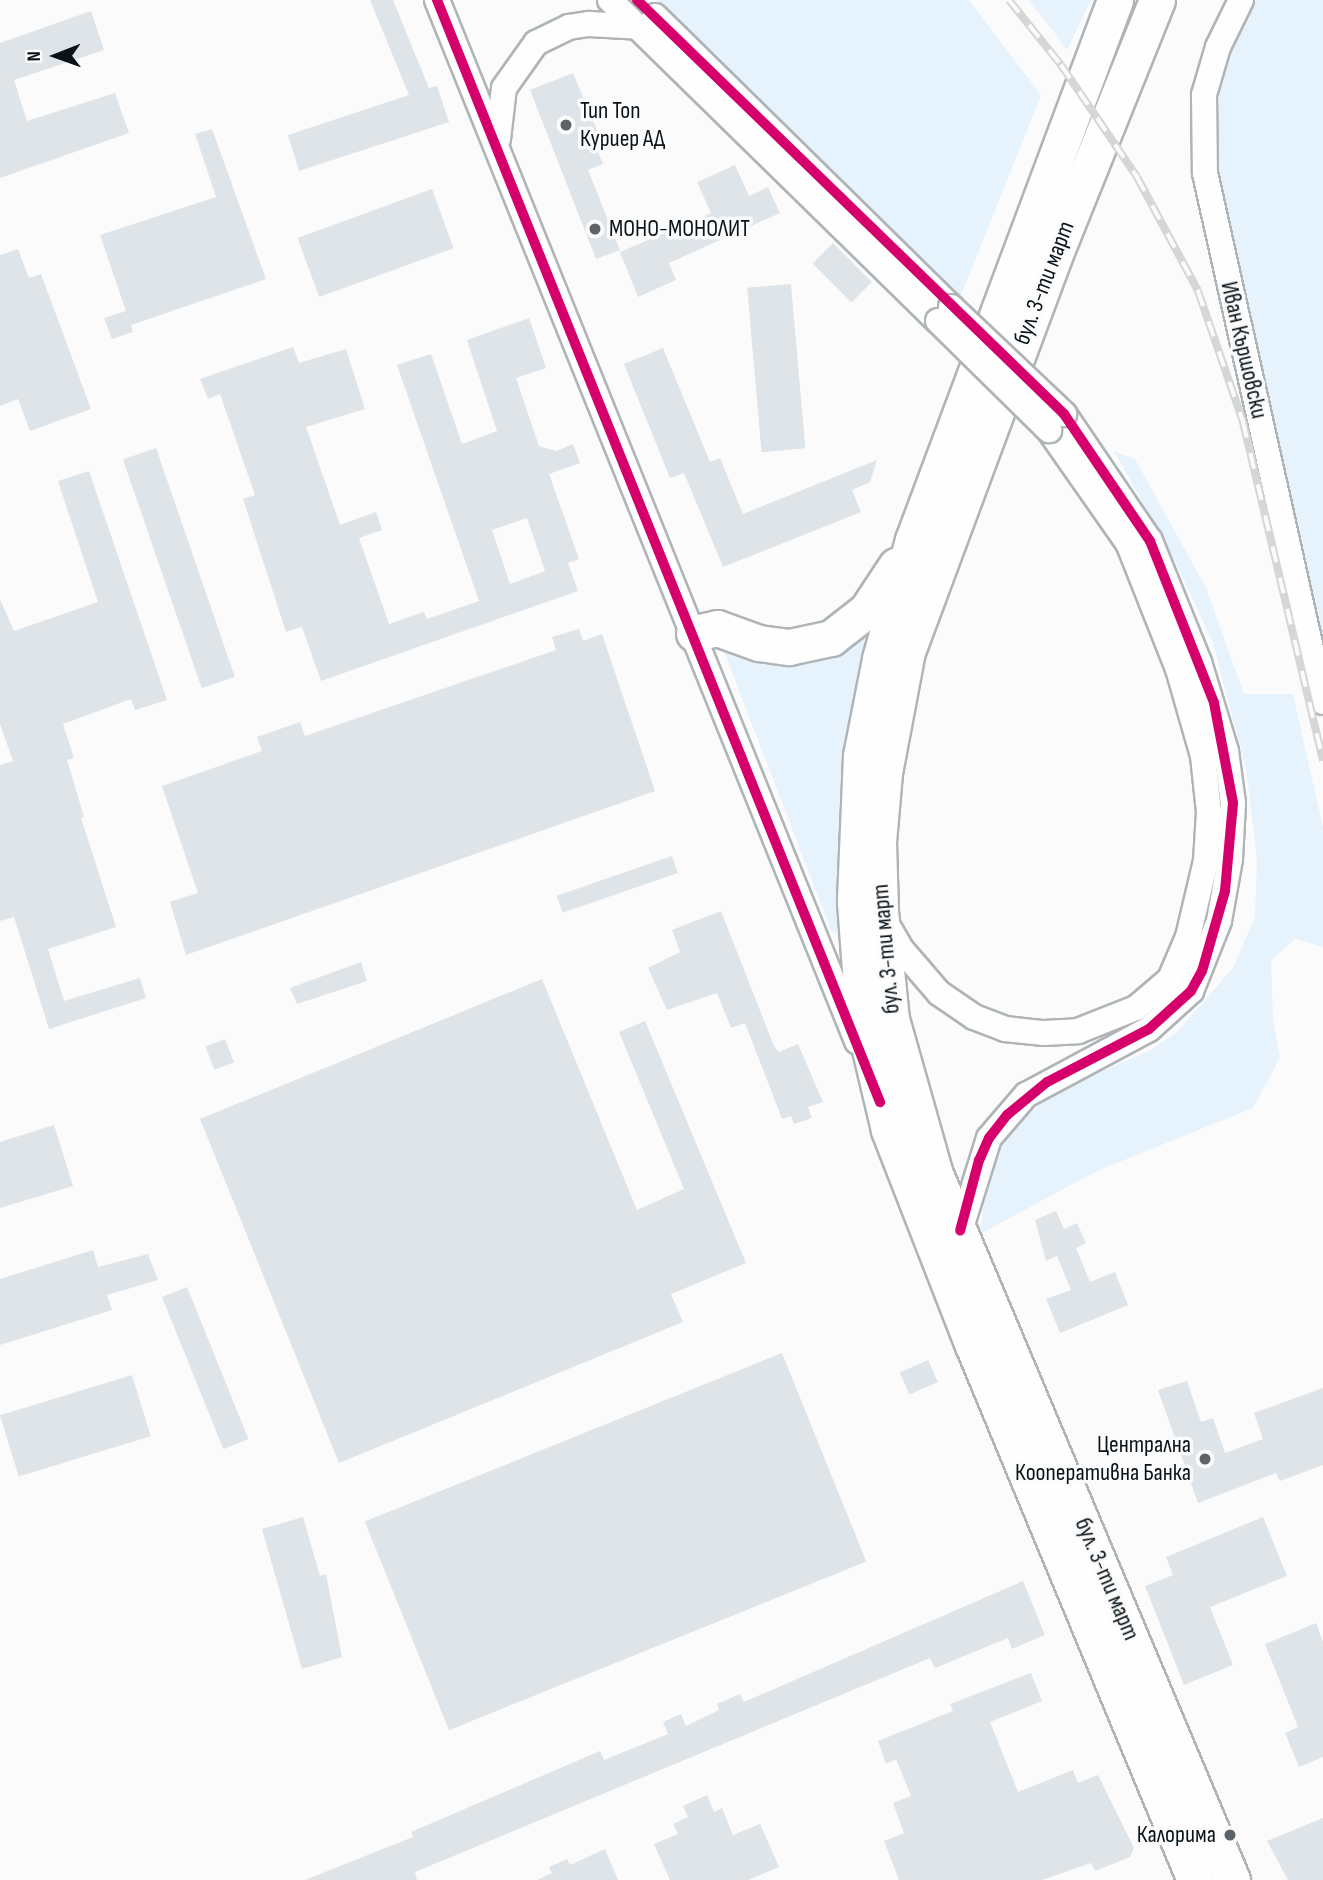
<!DOCTYPE html>
<html>
<head>
<meta charset="utf-8">
<style>
  body { margin:0 }
  #map { position:relative; width:1323px; height:1880px; overflow:hidden; background:#fbfbfb; font-family:"Sofia Sans Condensed",sans-serif }
  div>[style] { position:absolute }
  [style*='--x'] { left:calc(var(--x)*1px); top:calc(var(--y)*1px); width:calc(var(--w)*1px); rotate:calc(var(--a)*1deg) }
  .green>* { inset:0; background:#e7f3fc }
  .building>* { inset:0; background:#dfe4e8; transform-origin:0 0 }
  .roads { filter:drop-shadow(2px 0 #afb4b7) drop-shadow(-2px 0 #afb4b7) drop-shadow(0 2px #afb4b7) drop-shadow(0 -2px #afb4b7) }
  .street>* { height:24px; margin:-12px; padding:0 12px; transform-origin:12px; border-radius:12px; background:#fefefe }
  .secondary>* { height:35px; margin:-17.5px; padding:0 17.5px; transform-origin:17.5px; border-radius:17.5px; background:#fefefe }
  .rail>* { height:8px; margin-top:-4px; transform-origin:0; background:repeating-linear-gradient(90deg,#fbfbfb 0 16px,#d5d6d6 0 32px); box-sizing:border-box; border-block:2px solid #d5d6d6 }
  .bridges { filter:drop-shadow(2px 0 #afb4b7) drop-shadow(-2px 0 #afb4b7) drop-shadow(0 2px #afb4b7) drop-shadow(0 -2px #afb4b7) }
  .street-bridge>* { height:24px; margin:-12px; padding:0 12px; transform-origin:12px; border-radius:12px; background:#fefefe }
  .cycleway>* { height:10px; margin:-5px; padding:0 5px; transform-origin:5px; border-radius:5px; background:#d6006c }
  .dots>* { width:19px; height:19px; translate:-50% -50%; box-sizing:border-box; border:4px solid #fbfbfb; border-radius:50% }
  span { translate:-50% -50%; white-space:nowrap; text-align:center; line-height:1.15; -webkit-text-stroke:7px #fbfbfb; paint-order:stroke }
  .poi-label { font-size:24px; color:#081218 }
  .left { translate:0 -50%; text-align:left }
  .right { translate:-100% -50%; text-align:right }
  .street-label { font-size:24px; color:#081218 }
  .north { position:absolute; left:21px; top:21px; width:70px; height:70px; -webkit-text-stroke:5px #fbfbfb; paint-order:stroke; rotate:269deg; font-size:19px; font-weight:700; line-height:28px; text-align:center; color:#081218 }
  .north::after { content:''; display:block; margin:auto; width:24px; height:32px; background:#081218; clip-path:polygon(50% 0,100% 100%,50% 72%,0 100%) }
</style>
</head>
<body>
<div id="map">
  <div class="green">
    <i style="clip-path:polygon(656px 0,969px 0,1041px 95px,959px 300px)"></i>
    <i style="clip-path:polygon(1028px 0,1091px 0,1067px 50px,1054px 32px)"></i>
    <i style="clip-path:polygon(1251px 0,1323px 0,1323px 648px,1213px 173px,1213px 96px,1226px 51px)"></i>
    <i style="clip-path:polygon(1114px 451px,1135px 459px,1206px 588px,1244px 694px,1293px 694px,1323px 828px,1323px 947px,1295px 939px,1271px 960px,1273px 1020px,1280px 1058px,1253px 1108px,1097px 1171px,980px 1234px,985px 1192px,998px 1151px,1019px 1121px,1058px 1090px,1151px 1050px,1177px 1032px,1233px 968px,1255px 917px,1257px 858px,1246px 769px,1213px 643px,1176px 563px)"></i>
    <i style="clip-path:polygon(873px 626px,856px 688px,847px 767px,840px 937px,831px 930px,723px 649px,779px 658px)"></i>
  </div>
  <div class="building">
    <i style="clip-path:polygon(370px 0,393px 0,429px 88px,437px 86px,449px 122px,299px 171px,288px 135px,409px 95px)"></i>
    <i style="clip-path:polygon(91px 11px,104px 50px,14px 80px,27px 121px,115px 93px,129px 133px,0 178px,0 43px)"></i>
    <i style="clip-path:polygon(573px 73px,605px 149px,598px 152px,603px 164px,588px 170px,620px 250px,596px 259px,530px 90px)"></i>
    <i style="clip-path:polygon(212px 129px,266px 279px,131px 325px,133px 332px,112px 339px,104px 318px,126px 311px,100px 235px,216px 197px,195px 134px)"></i>
    <i style="clip-path:polygon(735px 165px,749px 196px,768px 187px,780px 213px,669px 263px,676px 280px,638px 297px,620px 252px,711px 213px,697px 182px)"></i>
    <i style="left:432px;top:189px;width:63px;height:143px;rotate:70deg"></i>
    <i style="left:833px;top:243px;width:55px;height:29px;rotate:45deg"></i>
    <i style="clip-path:polygon(18px 249px,29px 278px,41px 274px,91px 409px,30px 431px,18px 399px,0 406px,0 255px)"></i>
    <i style="left:791px;top:284px;width:165px;height:44px;rotate:85deg"></i>
    <i style="clip-path:polygon(evenodd,529px 318px,546px 368px,516px 378px,539px 446px,556px 451px,573px 444px,580px 463px,549px 474px,579px 559px,568px 563px,578px 591px,321px 681px,302px 627px,286px 632px,243px 499px,255px 495px,220px 394px,208px 399px,200px 379px,293px 347px,299px 363px,346px 349px,365px 409px,306px 427px,340px 525px,376px 512px,382px 530px,359px 538px,389px 624px,424px 612px,427px 619px,479px 601px,397px 365px,431px 354px,462px 444px,497px 431px,467px 340px,529px 318px,527px 518px,545px 571px,510px 584px,492px 530px,527px 518px)"></i>
    <i style="clip-path:polygon(663px 348px,710px 462px,720px 458px,743px 514px,877px 460px,870px 482px,852px 490px,861px 512px,723px 567px,684px 473px,670px 478px,624px 364px)"></i>
    <i style="left:156px;top:448px;width:242px;height:35px;rotate:71deg"></i>
    <i style="clip-path:polygon(89px 471px,167px 700px,135px 710px,131px 699px,63px 724px,74px 758px,67px 760px,84px 817px,81px 818px,116px 927px,48px 949px,64px 1001px,140px 978px,146px 998px,49px 1029px,14px 917px,0 921px,0 765px,13px 761px,0 724px,0 599px,14px 631px,98px 602px,58px 481px)"></i>
    <i style="clip-path:polygon(579px 629px,583px 641px,602px 634px,655px 791px,186px 955px,170px 902px,198px 893px,162px 786px,262px 751px,257px 737px,300px 722px,305px 736px,556px 650px,552px 637px)"></i>
    <i style="left:672px;top:856px;width:18px;height:122px;rotate:71deg"></i>
    <i style="clip-path:polygon(721px 911px,774px 1046px,779px 1052px,798px 1044px,823px 1102px,808px 1107px,812px 1118px,794px 1124px,791px 1116px,782px 1119px,745px 1023px,731px 1028px,717px 993px,667px 1010px,648px 968px,680px 952px,672px 930px)"></i>
    <i style="clip-path:polygon(361px 962px,367px 981px,297px 1004px,290px 988px)"></i>
    <i style="clip-path:polygon(542px 979px,637px 1210px,684px 1189px,619px 1032px,645px 1021px,746px 1263px,671px 1294px,683px 1322px,339px 1463px,200px 1119px)"></i>
    <i style="left:225px;top:1039px;width:25px;height:21px;rotate:69deg"></i>
    <i style="clip-path:polygon(54px 1125px,73px 1186px,0 1208px,0 1142px)"></i>
    <i style="clip-path:polygon(1056px 1211px,1064px 1229px,1077px 1223px,1086px 1243px,1076px 1248px,1090px 1282px,1115px 1272px,1128px 1305px,1060px 1333px,1046px 1299px,1071px 1290px,1057px 1256px,1046px 1261px,1035px 1220px)"></i>
    <i style="clip-path:polygon(93px 1250px,98px 1267px,148px 1254px,158px 1280px,107px 1295px,112px 1310px,0 1345px,0 1279px)"></i>
    <i style="left:187px;top:1287px;width:164px;height:27px;rotate:68deg"></i>
    <i style="left:782px;top:1353px;width:225px;height:450px;rotate:68deg"></i>
    <i style="left:928px;top:1360px;width:24px;height:31px;rotate:66deg"></i>
    <i style="left:132px;top:1375px;width:64px;height:138px;rotate:73deg"></i>
    <i style="clip-path:polygon(1187px 1381px,1201px 1422px,1213px 1418px,1225px 1453px,1263px 1439px,1254px 1413px,1323px 1388px,1323px 1465px,1280px 1481px,1276px 1473px,1198px 1503px,1158px 1390px)"></i>
    <i style="clip-path:polygon(303px 1517px,320px 1576px,326px 1574px,342px 1657px,302px 1669px,262px 1529px)"></i>
    <i style="clip-path:polygon(1263px 1517px,1287px 1576px,1210px 1607px,1233px 1665px,1184px 1685px,1145px 1586px,1173px 1575px,1166px 1557px)"></i>
    <i style="clip-path:polygon(1023px 1581px,1045px 1635px,1012px 1649px,1008px 1638px,935px 1668px,930px 1658px,415px 1872px,417px 1880px,305px 1880px,413px 1837px,411px 1832px,600px 1751px,604px 1760px,668px 1734px,663px 1722px,681px 1714px,686px 1726px,719px 1710px,717px 1704px,740px 1694px,744px 1702px)"></i>
    <i style="clip-path:polygon(1316px 1623px,1323px 1642px,1323px 1757px,1299px 1767px,1285px 1733px,1298px 1727px,1265px 1644px)"></i>
    <i style="clip-path:polygon(1031px 1673px,1042px 1701px,990px 1722px,1018px 1792px,1073px 1770px,1078px 1783px,1098px 1775px,1134px 1848px,1130px 1857px,1095px 1871px,1091px 1863px,1042px 1880px,899px 1880px,884px 1841px,904px 1833px,893px 1803px,911px 1796px,896px 1759px,886px 1764px,878px 1741px,953px 1711px,950px 1704px)"></i>
    <i style="clip-path:polygon(707px 1795px,714px 1812px,722px 1808px,733px 1835px,760px 1824px,779px 1867px,748px 1880px,670px 1880px,654px 1844px,678px 1834px,673px 1824px,688px 1817px,683px 1806px)"></i>
    <i style="clip-path:polygon(1323px 1818px,1323px 1880px,1288px 1880px,1267px 1841px)"></i>
    <i style="clip-path:polygon(605px 1849px,618px 1880px,537px 1880px,552px 1873px,549px 1867px,567px 1859px,570px 1865px)"></i>
  </div>
  <div class="roads">
    <div class="street">
      <i style="--x:437;--y:0;--w:1123;--a:68.03"></i>
      <i style="--x:610;--y:0;--w:459;--a:44.4"></i>
      <i style="--x:1241;--y:0;--w:52;--a:116.1"></i>
      <i style="--x:1218;--y:47;--w:50;--a:106.3"></i>
      <i style="--x:1204;--y:95;--w:78;--a:89.3"></i>
      <i style="--x:1205;--y:173;--w:542;--a:77.43"></i>
      <i style="--x:655;--y:16;--w:415;--a:44.5"></i>
      <i style="--x:498;--y:139;--w:51;--a:-83.3"></i>
      <i style="--x:504;--y:88;--w:55;--a:-54.6"></i>
      <i style="--x:536;--y:43;--w:37;--a:-26"></i>
      <i style="--x:569;--y:27;--w:20;--a:-9"></i>
      <i style="--x:589;--y:24;--w:54;--a:3.2"></i>
      <i style="--x:885;--y:921;--w:34;--a:60"></i>
      <i style="--x:902;--y:950;--w:57;--a:49.3"></i>
      <i style="--x:939;--y:993;--w:42;--a:34.4"></i>
      <i style="--x:974;--y:1017;--w:33;--a:21"></i>
      <i style="--x:1005;--y:1029;--w:39;--a:6"></i>
      <i style="--x:1044;--y:1033;--w:34;--a:-3"></i>
      <i style="--x:1078;--y:1031;--w:62;--a:-21.6"></i>
      <i style="--x:1136;--y:1008;--w:45;--a:-40.5"></i>
      <i style="--x:1170;--y:979;--w:46;--a:-66.8"></i>
      <i style="--x:1188;--y:937;--w:78;--a:-76.7"></i>
      <i style="--x:1206;--y:861;--w:49;--a:-86.5"></i>
      <i style="--x:1209;--y:812;--w:56;--a:-96.1"></i>
      <i style="--x:1203;--y:756;--w:91;--a:-106"></i>
      <i style="--x:1178;--y:669;--w:136;--a:-111.6"></i>
      <i style="--x:1128;--y:543;--w:138;--a:-125"></i>
      <i style="--x:960;--y:1231;--w:97;--a:-72.7"></i>
      <i style="--x:989;--y:1138;--w:57;--a:-49.3"></i>
      <i style="--x:1026;--y:1095;--w:140;--a:-28.2"></i>
      <i style="--x:1149;--y:1029;--w:57;--a:-42.1"></i>
      <i style="--x:1191;--y:991;--w:75;--a:-68.2"></i>
      <i style="--x:1219;--y:921;--w:63;--a:-79.9"></i>
      <i style="--x:1230;--y:859;--w:56;--a:-86.9"></i>
      <i style="--x:1233;--y:803;--w:52;--a:-97.7"></i>
      <i style="--x:1226;--y:751;--w:93;--a:-106.9"></i>
      <i style="--x:1199;--y:662;--w:131;--a:-112"></i>
      <i style="--x:1150;--y:541;--w:153;--a:-124.1"></i>
    </div>
    <div class="secondary">
      <i style="--x:1115;--y:0;--w:577;--a:110.51"></i>
      <i style="--x:913;--y:540;--w:123;--a:105.5"></i>
      <i style="--x:880;--y:659;--w:99;--a:101.1"></i>
      <i style="--x:861;--y:756;--w:146;--a:92.4"></i>
      <i style="--x:855;--y:902;--w:122;--a:85.8"></i>
      <i style="--x:864;--y:1024;--w:109;--a:76.7"></i>
      <i style="--x:889;--y:1130;--w:231;--a:68.7"></i>
      <i style="--x:973;--y:1345;--w:579;--a:67.46"></i>
      <i style="--x:1157;--y:0;--w:279;--a:111.9"></i>
      <i style="--x:1053;--y:259;--w:418;--a:110.4"></i>
      <i style="--x:907;--y:651;--w:124;--a:100.7"></i>
      <i style="--x:884;--y:773;--w:69;--a:95"></i>
      <i style="--x:878;--y:842;--w:69;--a:88.3"></i>
      <i style="--x:880;--y:911;--w:109;--a:84.2"></i>
      <i style="--x:891;--y:1019;--w:161;--a:74.2"></i>
      <i style="--x:935;--y:1174;--w:766;--a:67.18"></i>
      <i style="--x:694;--y:633;--w:24;--a:-12"></i>
      <i style="--x:717;--y:628;--w:45;--a:19.7"></i>
      <i style="--x:759;--y:643;--w:30;--a:8"></i>
      <i style="--x:789;--y:647;--w:43;--a:-12.1"></i>
      <i style="--x:831;--y:638;--w:46;--a:-37.9"></i>
      <i style="--x:867;--y:610;--w:53;--a:-56.6"></i>
    </div>
  </div>
  <div class="rail">
    <i style="--x:1009;--y:0;--w:83;--a:51.3"></i>
    <i style="--x:1061;--y:65;--w:135;--a:55.8"></i>
    <i style="--x:1137;--y:177;--w:129;--a:61.8"></i>
    <i style="--x:1198;--y:291;--w:139;--a:71"></i>
    <i style="--x:1243;--y:422;--w:348;--a:76.7"></i>
  </div>
  <div class="bridges">
    <div class="street-bridge">
      <i style="--x:951;--y:307;--w:156;--a:43.4"></i>
      <i style="--x:938;--y:321;--w:156;--a:44.5"></i>
    </div>
  </div>
  <div class="cycleway">
    <i style="--x:437;--y:0;--w:1188;--a:68.1"></i>
    <i style="--x:637;--y:0;--w:595;--a:44.11"></i>
    <i style="--x:1064;--y:414;--w:153;--a:55.9"></i>
    <i style="--x:1150;--y:541;--w:174;--a:68.4"></i>
    <i style="--x:1214;--y:703;--w:102;--a:79.2"></i>
    <i style="--x:1233;--y:803;--w:88;--a:95.2"></i>
    <i style="--x:1225;--y:891;--w:83;--a:106"></i>
    <i style="--x:1202;--y:971;--w:23;--a:119"></i>
    <i style="--x:1191;--y:991;--w:57;--a:137.9"></i>
    <i style="--x:1149;--y:1029;--w:115;--a:152.5"></i>
    <i style="--x:1047;--y:1082;--w:52;--a:140.5"></i>
    <i style="--x:1007;--y:1115;--w:29;--a:128"></i>
    <i style="--x:989;--y:1138;--w:24;--a:114"></i>
    <i style="--x:979;--y:1160;--w:73;--a:105"></i>
  </div>
  <div class="dots">
    <i style="left:566px;top:125px;background:#5d6467"></i>
    <i style="left:595px;top:229px;background:#5d6467"></i>
    <i style="left:1205px;top:1459px;background:#5d6467"></i>
    <i style="left:1230px;top:1835px;background:#5d6467"></i>
  </div>
  <div class="poi-label">
    <span class="left" style="left:580px;top:125px">Тип Топ<br>Куриер АД</span>
    <span class="left" style="left:609px;top:229px">МОНО-МОНОЛИТ</span>
    <span class="right" style="left:1191px;top:1459px">Централна<br>Кооперативна Банка</span>
    <span class="right" style="left:1216px;top:1835px">Калорима</span>
  </div>
  <div class="street-label">
    <span style="left:1044px;top:283px;rotate:-69deg">бул. 3-ти март</span>
    <span style="left:1244px;top:350px;rotate:77deg">Иван Кършовски</span>
    <span style="left:886px;top:949px;rotate:-95deg">бул. 3-ти март</span>
    <span style="left:1107px;top:1579px;rotate:67deg">бул. 3-ти март</span>
  </div>
  <div class="north">N</div>
</div>
</body>
</html>
